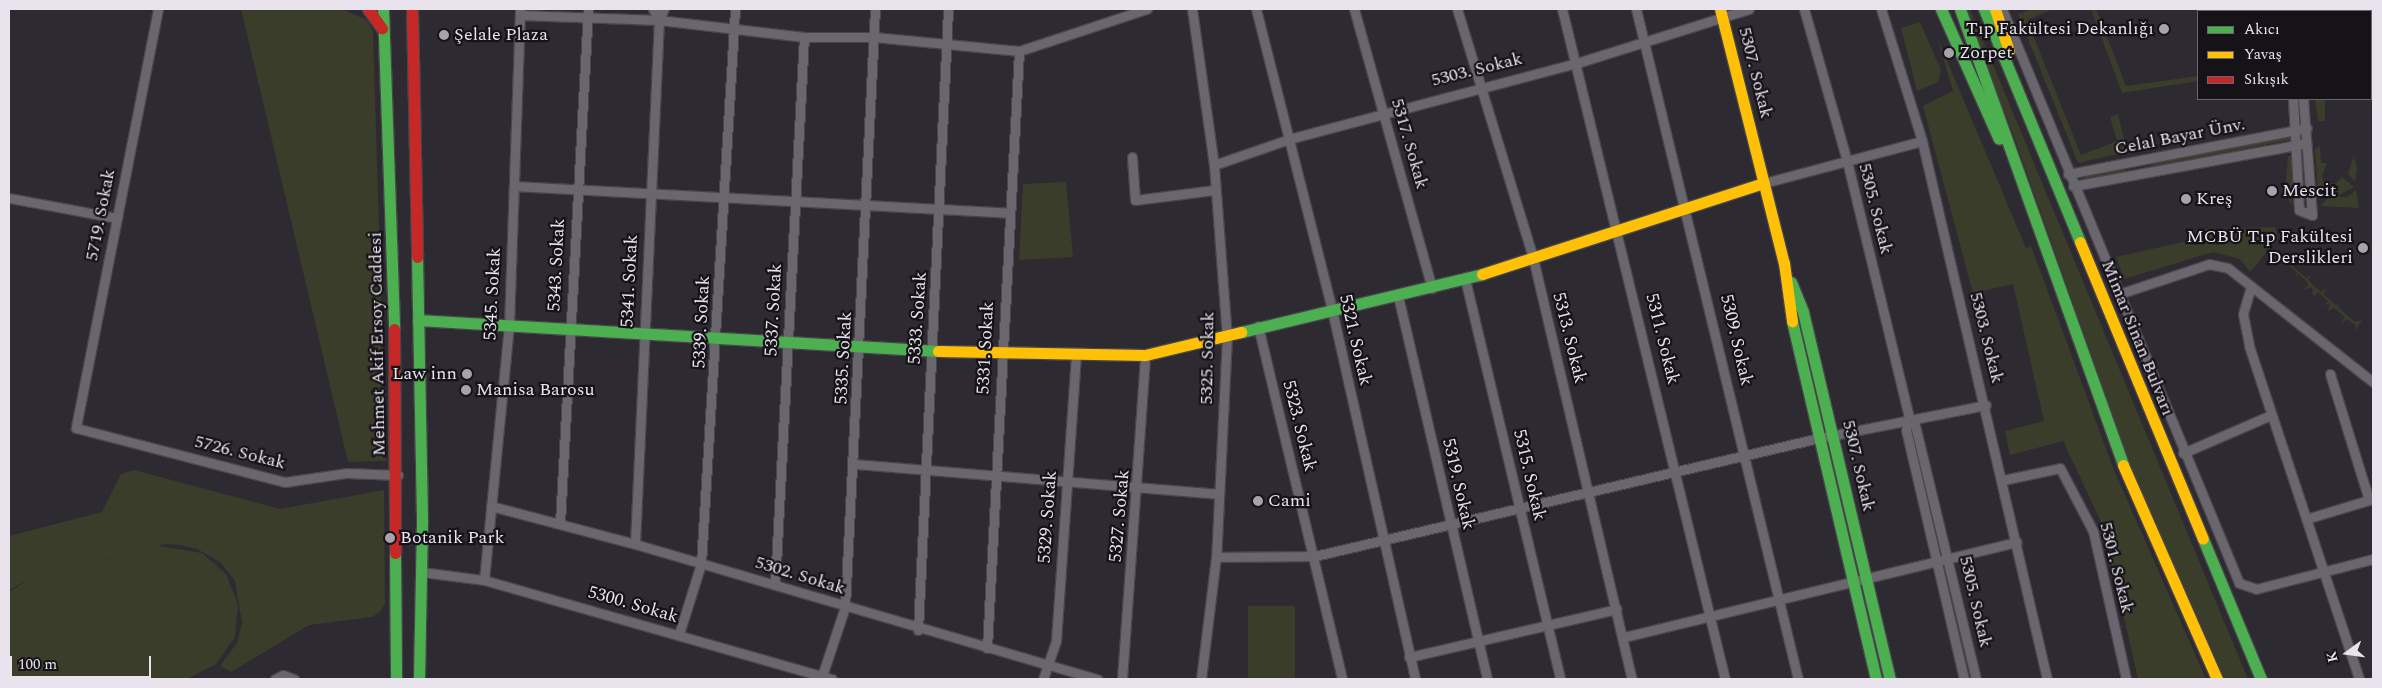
<!DOCTYPE html>
<html>
<head>
<meta charset="utf-8">
<style>
  body { margin:0 }
  #map { position:relative; width:2382px; height:688px; overflow:hidden; background:#2e2a32; font-family:Spectral,serif }
  div>[style] { position:absolute }
  [style*='--x'] { left:calc(var(--x)*1px); top:calc(var(--y)*1px); width:calc(var(--w)*1px); rotate:calc(var(--a)*1deg) }
  .green>* { inset:0; background:#393d2a; transform-origin:0 0 }
  .roads { filter:drop-shadow(1px 0 #49454c) drop-shadow(-1px 0 #49454c) drop-shadow(0 1px #49454c) drop-shadow(0 -1px #49454c) }
  .street>* { height:9px; margin:-4.5px; padding:0 4.5px; transform-origin:4.5px; border-radius:4.5px; background:#6a666d }
  .fast>* { height:11px; margin:-5.5px; padding:0 5.5px; transform-origin:5.5px; border-radius:5.5px; background:#4caf50 }
  .slow>* { height:11px; margin:-5.5px; padding:0 5.5px; transform-origin:5.5px; border-radius:5.5px; background:#ffc107 }
  .jam>* { height:11px; margin:-5.5px; padding:0 5.5px; transform-origin:5.5px; border-radius:5.5px; background:#c62828 }
  .dots>* { width:14px; height:14px; translate:-50% -50%; box-sizing:border-box; border:2px solid #151218; border-radius:50% }
  span { translate:-50% -50%; white-space:nowrap; text-align:center; line-height:1.15; -webkit-text-stroke:4.5px #151218; paint-order:stroke }
  .poi-label { font-size:18px; color:#e8e3ed }
  .right { translate:-100% -50%; text-align:right }
  .left { translate:0 -50%; text-align:left }
  .street-label { font-size:18px; color:#e8e3ed }
  .frame { position:absolute; inset:0; border:10px solid #e8e3ed; pointer-events:none }
  .legend { position:absolute; left:2197px; top:10px; width:175px; height:90px; box-sizing:border-box; background:#151218; border:1px solid #69666d; margin:0; padding:6px 9px; list-style:none; font-size:15px; color:#e8e3ed }
  .legend li { display:flex; align-items:center; gap:10px; height:25px }
  .legend b { width:25px; border:1px solid #69666d }
  .north { position:absolute; left:2322px; top:628px; width:50px; height:50px; -webkit-text-stroke:4px #151218; paint-order:stroke; rotate:256deg; font-size:14px; font-weight:700; line-height:20px; text-align:center; color:#e8e3ed }
  .north::after { content:''; display:block; margin:auto; width:18px; height:22px; background:#e8e3ed; clip-path:polygon(50% 0,100% 100%,50% 72%,0 100%) }
  .scale { position:absolute; left:10px; top:656px; width:141px; height:22px; box-sizing:border-box; border:2px solid #e8e3ed; border-top:0; padding-left:6px; font-size:15px; line-height:18px; white-space:nowrap; color:#e8e3ed; -webkit-text-stroke:4px #151218; paint-order:stroke }
</style>
</head>
<body>
<div id="map">
  <div class="green">
    <i style="clip-path:polygon(241px 9px,341px 9px,367px 20px,373px 31px,386px 461px,348px 462px)"></i>
    <i style="clip-path:polygon(1962px 9px,1970px 9px,2248px 679px,2225px 679px,2133px 472px,2011px 128px)"></i>
    <i style="clip-path:polygon(2032px 9px,2053px 9px,2027px 20px,2081px 155px,2117px 141px,2110px 117px,2118px 114px,2127px 152px,2078px 163px,2018px 14px)"></i>
    <i style="clip-path:polygon(2091px 9px,2096px 9px,2126px 86px,2198px 76px,2198px 81px,2122px 93px)"></i>
    <i style="clip-path:polygon(1920px 22px,1941px 70px,1938px 82px,1917px 91px,1901px 28px)"></i>
    <i style="clip-path:polygon(1937px 37px,2026px 248px,2031px 246px,2114px 470px,2206px 679px,2138px 679px,2103px 526px,2063px 441px,2010px 455px,2005px 431px,2044px 421px,2013px 284px,1973px 293px,1923px 106px,1953px 91px)"></i>
    <i style="clip-path:polygon(2315px 99px,2325px 99px,2325px 121px,2318px 121px)"></i>
    <i style="clip-path:polygon(2291px 135px,2291px 140px,2150px 167px,2154px 162px)"></i>
    <i style="clip-path:polygon(2320px 146px,2321px 163px,2327px 163px,2322px 176px,2326px 194px,2318px 194px,2315px 149px)"></i>
    <i style="clip-path:polygon(2288px 156px,2292px 156px,2292px 206px,2285px 193px)"></i>
    <i style="clip-path:polygon(2354px 156px,2357px 169px,2355px 182px,2348px 174px)"></i>
    <i style="left:2125px;top:167px;width:5px;height:43px;rotate:79deg"></i>
    <i style="clip-path:polygon(2342px 177px,2354px 187px,2339px 195px,2329px 192px,2327px 183px,2336px 183px)"></i>
    <i style="clip-path:polygon(1066px 182px,1073px 257px,1019px 260px,1023px 184px)"></i>
    <i style="clip-path:polygon(2356px 190px,2359px 208px,2320px 206px,2330px 196px,2347px 197px)"></i>
    <i style="clip-path:polygon(2275px 227px,2278px 239px,2250px 272px,2240px 259px,2213px 252px,2124px 279px,2116px 257px,2201px 238px,2201px 229px)"></i>
    <i style="clip-path:polygon(2293px 256px,2290px 264px,2306px 278px,2312px 275px,2308px 280px,2321px 292px,2328px 288px,2323px 294px,2337px 306px,2341px 301px,2338px 307px,2355px 322px,2362px 320px,2354px 332px,2356px 326px,2347px 319px,2342px 324px,2344px 316px,2334px 308px,2328px 311px,2330px 303px,2323px 306px,2328px 301px,2318px 292px,2313px 297px,2312px 287px,2304px 290px,2309px 284px,2299px 274px,2294px 278px,2297px 273px,2287px 263px,2281px 266px)"></i>
    <i style="clip-path:polygon(134px 470px,280px 509px,384px 490px,385px 603px,381px 611px,372px 617px,309px 625px,231px 672px,220px 666px,237px 643px,242px 623px,235px 581px,221px 563px,197px 549px,180px 545px,166px 544px,37px 577px,159px 546px,202px 553px,226px 574px,238px 604px,235px 637px,216px 664px,187px 679px,9px 679px,9px 592px,30px 579px,9px 590px,9px 536px,102px 512px,121px 474px)"></i>
    <i style="left:1248px;top:606px;width:47px;height:73px"></i>
  </div>
  <div class="roads">
    <div class="street">
      <i style="--x:158;--y:9;--w:427;--a:101.1"></i>
      <i style="--x:76;--y:428;--w:216;--a:14.5"></i>
      <i style="--x:285;--y:482;--w:63;--a:-8.3"></i>
      <i style="--x:347;--y:473;--w:51;--a:2.2"></i>
      <i style="--x:653;--y:9;--w:13;--a:61"></i>
      <i style="--x:1192;--y:9;--w:158;--a:82"></i>
      <i style="--x:1214;--y:165;--w:171;--a:85.7"></i>
      <i style="--x:1227;--y:336;--w:221;--a:92.8"></i>
      <i style="--x:1216;--y:557;--w:123;--a:97"></i>
      <i style="--x:1256;--y:9;--w:310;--a:75.8"></i>
      <i style="--x:1332;--y:310;--w:378;--a:77.3"></i>
      <i style="--x:1354;--y:9;--w:290;--a:74.4"></i>
      <i style="--x:1457;--y:9;--w:260;--a:73"></i>
      <i style="--x:1533;--y:258;--w:432;--a:76.8"></i>
      <i style="--x:1562;--y:9;--w:690;--a:76.33"></i>
      <i style="--x:1636;--y:9;--w:689;--a:76.41"></i>
      <i style="--x:1804;--y:9;--w:158;--a:74.2"></i>
      <i style="--x:1847;--y:161;--w:264;--a:76.4"></i>
      <i style="--x:1909;--y:418;--w:12;--a:104"></i>
      <i style="--x:1906;--y:430;--w:256;--a:76.9"></i>
      <i style="--x:1881;--y:9;--w:138;--a:72.7"></i>
      <i style="--x:1922;--y:141;--w:552;--a:76.92"></i>
      <i style="--x:2002;--y:9;--w:621;--a:67.56"></i>
      <i style="--x:2239;--y:583;--w:18;--a:19"></i>
      <i style="--x:2256;--y:589;--w:121;--a:-14.4"></i>
      <i style="--x:2279;--y:9;--w:2;--a:90"></i>
      <i style="--x:2289;--y:9;--w:2;--a:90"></i>
      <i style="--x:520;--y:15;--w:139;--a:2.1"></i>
      <i style="--x:659;--y:20;--w:146;--a:6.7"></i>
      <i style="--x:804;--y:37;--w:70;--a:0"></i>
      <i style="--x:874;--y:37;--w:146;--a:5.5"></i>
      <i style="--x:1019;--y:51;--w:135;--a:-18.2"></i>
      <i style="--x:2293;--y:99;--w:111;--a:86.9"></i>
      <i style="--x:2299;--y:210;--w:14;--a:21"></i>
      <i style="--x:2312;--y:215;--w:116;--a:-94.4"></i>
      <i style="--x:1132;--y:157;--w:43;--a:86"></i>
      <i style="--x:1135;--y:200;--w:80;--a:-7.2"></i>
      <i style="--x:1214;--y:165;--w:79;--a:-19.1"></i>
      <i style="--x:1289;--y:139;--w:298;--a:-14.8"></i>
      <i style="--x:1577;--y:63;--w:180;--a:-17.4"></i>
      <i style="--x:2068;--y:174;--w:243;--a:-10.9"></i>
      <i style="--x:1764;--y:183;--w:163;--a:-14.9"></i>
      <i style="--x:514;--y:186;--w:496;--a:3.1"></i>
      <i style="--x:2073;--y:186;--w:233;--a:-10.4"></i>
      <i style="--x:9;--y:198;--w:110;--a:10.5"></i>
      <i style="--x:1465;--y:279;--w:411;--a:76.6"></i>
      <i style="--x:2251;--y:286;--w:29;--a:106"></i>
      <i style="--x:2243;--y:314;--w:33;--a:79"></i>
      <i style="--x:2249;--y:346;--w:351;--a:71.7"></i>
      <i style="--x:2119;--y:294;--w:95;--a:-18.4"></i>
      <i style="--x:2209;--y:264;--w:19;--a:12"></i>
      <i style="--x:2228;--y:268;--w:184;--a:38.2"></i>
      <i style="--x:1398;--y:296;--w:393;--a:76.9"></i>
      <i style="--x:1258;--y:326;--w:363;--a:76.6"></i>
      <i style="--x:1909;--y:418;--w:9;--a:49"></i>
      <i style="--x:1915;--y:425;--w:261;--a:76.5"></i>
      <i style="--x:2183;--y:453;--w:96;--a:-23.4"></i>
      <i style="--x:855;--y:464;--w:365;--a:4.7"></i>
      <i style="--x:2003;--y:480;--w:58;--a:-11.9"></i>
      <i style="--x:2060;--y:468;--w:71;--a:62.4"></i>
      <i style="--x:2093;--y:531;--w:152;--a:77.4"></i>
      <i style="--x:491;--y:506;--w:149;--a:14.8"></i>
      <i style="--x:635;--y:544;--w:482;--a:16.3"></i>
      <i style="--x:2306;--y:519;--w:66;--a:-16.8"></i>
      <i style="--x:2369;--y:500;--w:132;--a:-107.2"></i>
      <i style="--x:560;--y:523;--w:515;--a:-86.88"></i>
      <i style="--x:635;--y:544;--w:525;--a:-87.38"></i>
      <i style="--x:659;--y:20;--w:12;--a:-66"></i>
      <i style="--x:1216;--y:557;--w:99;--a:-0.6"></i>
      <i style="--x:1315;--y:556;--w:518;--a:-13.18"></i>
      <i style="--x:1819;--y:438;--w:170;--a:-11.2"></i>
      <i style="--x:422;--y:572;--w:63;--a:7.4"></i>
      <i style="--x:484;--y:580;--w:362;--a:15.9"></i>
      <i style="--x:484;--y:580;--w:256;--a:-84.4"></i>
      <i style="--x:509;--y:325;--w:316;--a:-88"></i>
      <i style="--x:775;--y:584;--w:548;--a:-86.97"></i>
      <i style="--x:918;--y:630;--w:622;--a:-87.23"></i>
      <i style="--x:679;--y:634;--w:73;--a:-72.6"></i>
      <i style="--x:701;--y:564;--w:556;--a:-86.49"></i>
      <i style="--x:1624;--y:637;--w:404;--a:-13.6"></i>
      <i style="--x:987;--y:648;--w:598;--a:-86.93"></i>
      <i style="--x:1409;--y:657;--w:213;--a:-13"></i>
      <i style="--x:822;--y:676;--w:73;--a:-71.6"></i>
      <i style="--x:845;--y:607;--w:599;--a:-87.13"></i>
      <i style="--x:275;--y:679;--w:9;--a:-27"></i>
      <i style="--x:283;--y:675;--w:12;--a:20"></i>
      <i style="--x:1043;--y:679;--w:40;--a:-71.1"></i>
      <i style="--x:1056;--y:641;--w:287;--a:-86"></i>
      <i style="--x:1122;--y:679;--w:325;--a:-85.9"></i>
    </div>
    <div class="fast">
      <i style="--x:383;--y:9;--w:320;--a:88"></i>
      <i style="--x:1941;--y:9;--w:142;--a:66"></i>
      <i style="--x:1960;--y:9;--w:484;--a:70.3"></i>
      <i style="--x:1984;--y:9;--w:252;--a:67.6"></i>
      <i style="--x:417;--y:257;--w:265;--a:88.9"></i>
      <i style="--x:422;--y:522;--w:157;--a:91.1"></i>
      <i style="--x:1791;--y:282;--w:32;--a:68"></i>
      <i style="--x:1803;--y:312;--w:377;--a:76.7"></i>
      <i style="--x:418;--y:320;--w:521;--a:3.41"></i>
      <i style="--x:1792;--y:321;--w:368;--a:76.8"></i>
      <i style="--x:1241;--y:332;--w:248;--a:-13.5"></i>
      <i style="--x:2203;--y:539;--w:152;--a:67.5"></i>
      <i style="--x:395;--y:553;--w:126;--a:89.5"></i>
    </div>
    <div class="slow">
      <i style="--x:1720;--y:9;--w:262;--a:75.9"></i>
      <i style="--x:1784;--y:263;--w:59;--a:82.1"></i>
      <i style="--x:1995;--y:9;--w:44;--a:71.6"></i>
      <i style="--x:2080;--y:242;--w:321;--a:67.5"></i>
      <i style="--x:1482;--y:274;--w:296;--a:-17.9"></i>
      <i style="--x:938;--y:351;--w:207;--a:1.1"></i>
      <i style="--x:1145;--y:355;--w:99;--a:-13.5"></i>
      <i style="--x:2123;--y:465;--w:234;--a:66.3"></i>
    </div>
    <div class="jam">
      <i style="--x:368;--y:9;--w:24;--a:54"></i>
      <i style="--x:412;--y:9;--w:248;--a:88.8"></i>
      <i style="--x:394;--y:329;--w:224;--a:89.7"></i>
    </div>
  </div>
  <div class="dots">
    <i style="left:2164px;top:29px;background:#a7a2ac"></i>
    <i style="left:444px;top:35px;background:#a7a2ac"></i>
    <i style="left:1949px;top:53px;background:#a7a2ac"></i>
    <i style="left:2272px;top:191px;background:#a7a2ac"></i>
    <i style="left:2186px;top:199px;background:#a7a2ac"></i>
    <i style="left:2363px;top:248px;background:#a7a2ac"></i>
    <i style="left:467px;top:374px;background:#a7a2ac"></i>
    <i style="left:466px;top:390px;background:#a7a2ac"></i>
    <i style="left:1258px;top:501px;background:#a7a2ac"></i>
    <i style="left:390px;top:538px;background:#a7a2ac"></i>
  </div>
  <div class="poi-label">
    <span class="right" style="left:2154px;top:29px">Tıp Fakültesi Dekanlığı</span>
    <span class="left" style="left:454px;top:35px">Şelale Plaza</span>
    <span class="left" style="left:1959px;top:53px">Zorpet</span>
    <span class="left" style="left:2282px;top:191px">Mescit</span>
    <span class="left" style="left:2196px;top:199px">Kreş</span>
    <span class="right" style="left:2353px;top:248px">MCBÜ Tıp Fakültesi<br>Derslikleri</span>
    <span class="right" style="left:457px;top:374px">Law inn</span>
    <span class="left" style="left:476px;top:390px">Manisa Barosu</span>
    <span class="left" style="left:1268px;top:501px">Cami</span>
    <span class="left" style="left:400px;top:538px">Botanik Park</span>
  </div>
  <div class="street-label">
    <span style="left:1477px;top:70px;rotate:-14deg">5303. Sokak</span>
    <span style="left:1755px;top:73px;rotate:76deg">5307. Sokak</span>
    <span style="left:2180px;top:137px;rotate:-11deg">Celal Bayar Ünv.</span>
    <span style="left:1409px;top:144px;rotate:74deg">5317. Sokak</span>
    <span style="left:1875px;top:209px;rotate:76deg">5305. Sokak</span>
    <span style="left:101px;top:215px;rotate:-79deg">5719. Sokak</span>
    <span style="left:557px;top:265px;rotate:-87deg">5343. Sokak</span>
    <span style="left:630px;top:281px;rotate:-87deg">5341. Sokak</span>
    <span style="left:493px;top:294px;rotate:-87deg">5345. Sokak</span>
    <span style="left:774px;top:310px;rotate:-87deg">5337. Sokak</span>
    <span style="left:918px;top:318px;rotate:-86deg">5333. Sokak</span>
    <span style="left:702px;top:322px;rotate:-87deg">5339. Sokak</span>
    <span style="left:1569px;top:338px;rotate:76deg">5313. Sokak</span>
    <span style="left:1986px;top:338px;rotate:76deg">5303. Sokak</span>
    <span style="left:2137px;top:338px;rotate:68deg">Mimar Sinan Bulvarı</span>
    <span style="left:1662px;top:339px;rotate:76deg">5311. Sokak</span>
    <span style="left:1355px;top:340px;rotate:77deg">5321. Sokak</span>
    <span style="left:1736px;top:340px;rotate:77deg">5309. Sokak</span>
    <span style="left:378px;top:344px;rotate:-91deg">Mehmet Akif Ersoy Caddesi</span>
    <span style="left:986px;top:348px;rotate:-87deg">5331. Sokak</span>
    <span style="left:844px;top:358px;rotate:-87deg">5335. Sokak</span>
    <span style="left:1208px;top:358px;rotate:-89deg">5325. Sokak</span>
    <span style="left:1299px;top:426px;rotate:76deg">5323. Sokak</span>
    <span style="left:240px;top:453px;rotate:14deg">5726. Sokak</span>
    <span style="left:1858px;top:466px;rotate:77deg">5307. Sokak</span>
    <span style="left:1529px;top:475px;rotate:77deg">5315. Sokak</span>
    <span style="left:1458px;top:484px;rotate:77deg">5319. Sokak</span>
    <span style="left:1120px;top:516px;rotate:-85deg">5327. Sokak</span>
    <span style="left:1048px;top:517px;rotate:-86deg">5329. Sokak</span>
    <span style="left:2116px;top:568px;rotate:76deg">5301. Sokak</span>
    <span style="left:800px;top:576px;rotate:17deg">5302. Sokak</span>
    <span style="left:1975px;top:602px;rotate:77deg">5305. Sokak</span>
    <span style="left:633px;top:605px;rotate:16deg">5300. Sokak</span>
  </div>
  <div class="frame"></div>
  <ul class="legend">
  <li><b style="height:6px;background:#4caf50"></b>Akıcı</li>
  <li><b style="height:6px;background:#ffc107"></b>Yavaş</li>
  <li><b style="height:6px;background:#c62828"></b>Sıkışık</li>
  </ul>
  <div class="north">K</div>
  <div class="scale">100 m</div>
</div>
</body>
</html>
